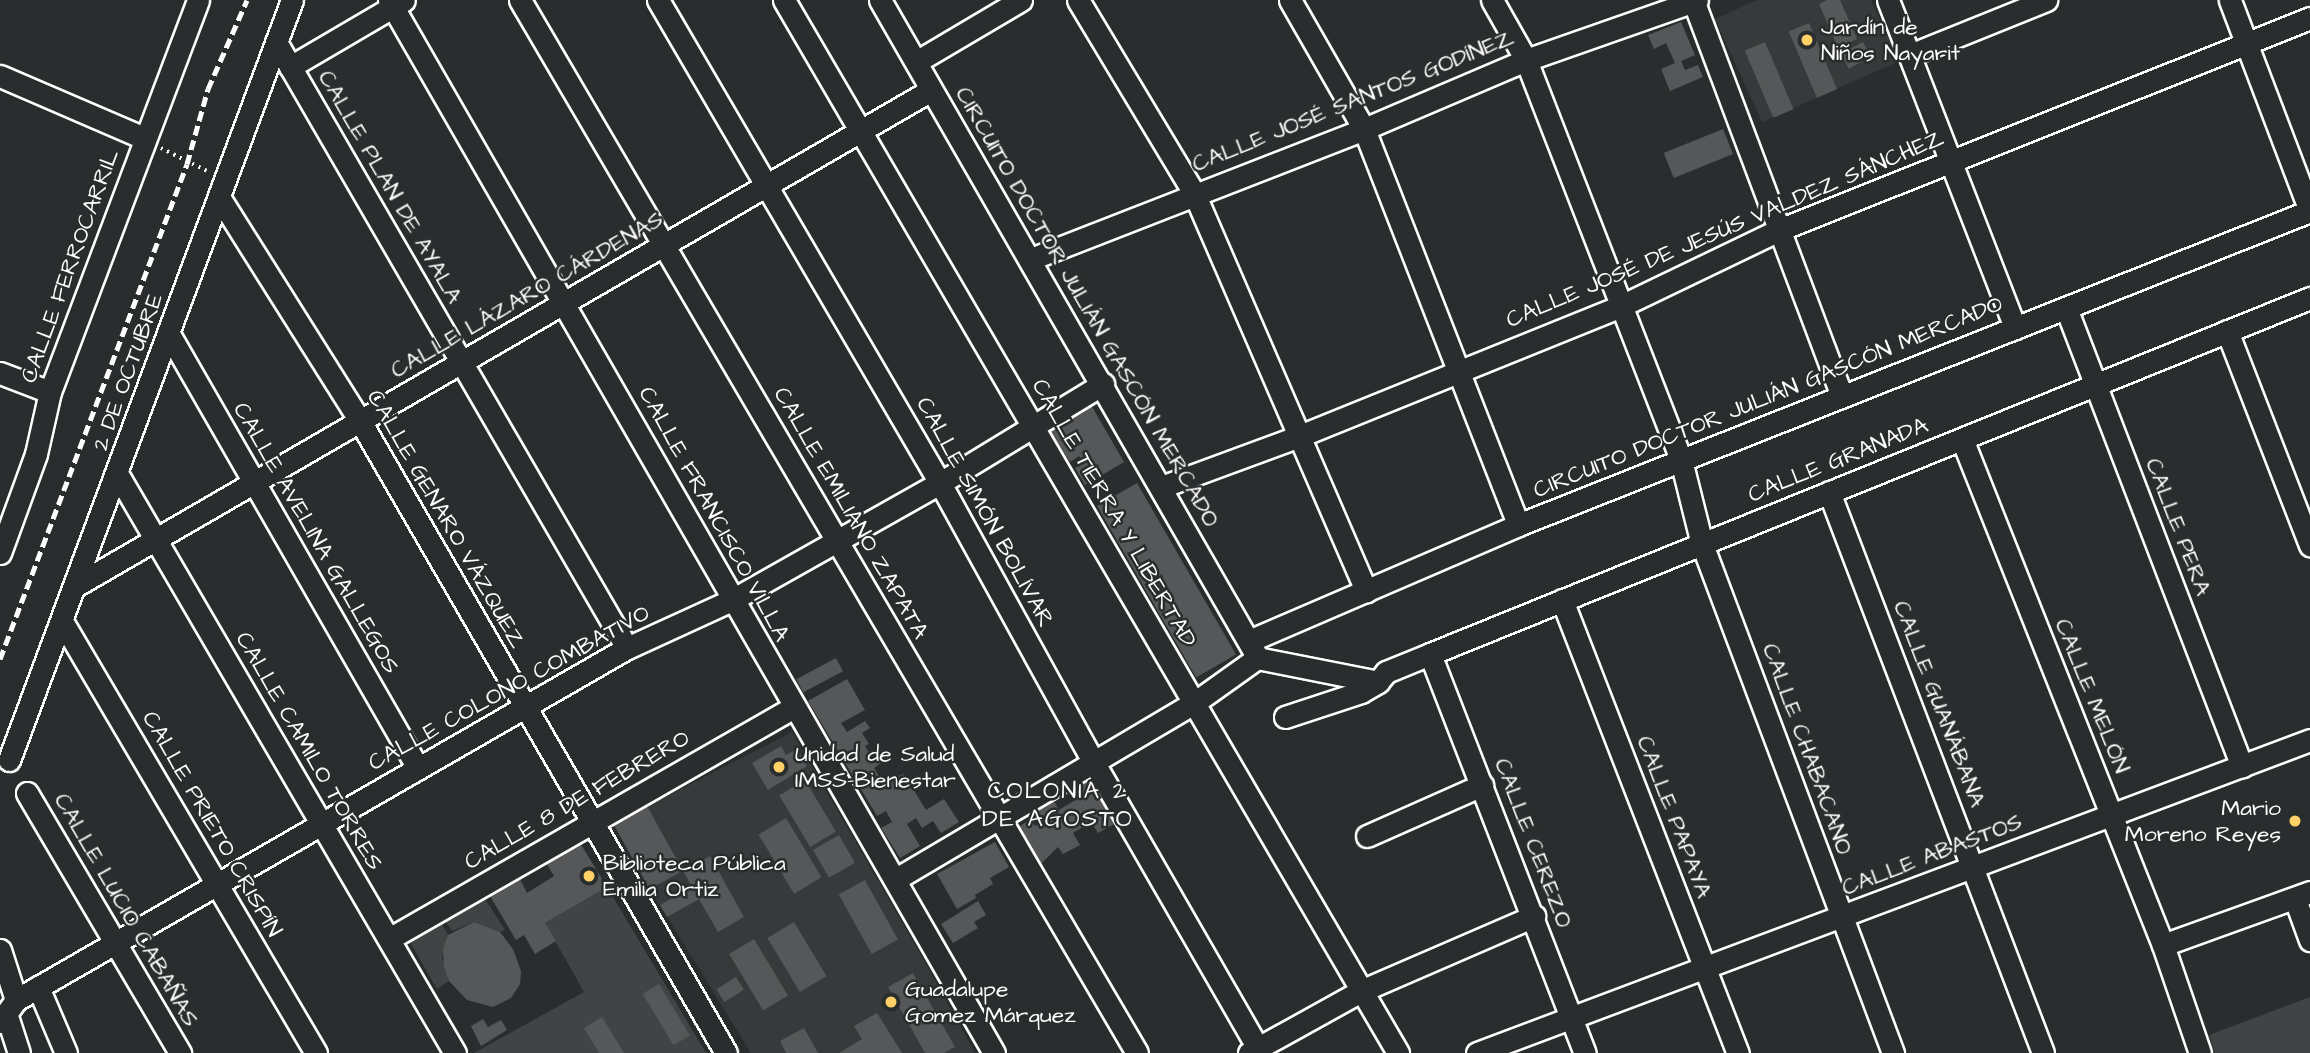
<!DOCTYPE html>
<html>
<head>
<meta charset="utf-8">
<style>
  body { margin:0 }
  #map { position:relative; width:2310px; height:1053px; overflow:hidden; background:#2a2d2e; font-family:"Architects Daughter",sans-serif }
  div>[style] { position:absolute }
  [style*='--x'] { left:calc(var(--x)*1px); top:calc(var(--y)*1px); width:calc(var(--w)*1px); rotate:calc(var(--a)*1deg) }
  .built>* { inset:0; background:#373a3b }
  .green>* { inset:0; background:#414445 }
  .building>* { inset:0; background:#555758; transform-origin:0 0 }
  .path>* { height:3.5px; margin-top:-1.75px; transform-origin:0; background:repeating-linear-gradient(90deg,#fff 0 2px,transparent 0 7px) }
  .roads { filter:drop-shadow(2px 0 #fff) drop-shadow(-2px 0 #fff) drop-shadow(0 2px #fff) drop-shadow(0 -2px #fff) }
  .street>* { height:21px; margin:-10.5px; padding:0 10.5px; transform-origin:10.5px; border-radius:10.5px; background:#2a2d2e }
  .rail>* { height:5px; margin-top:-2.5px; transform-origin:0; background:repeating-linear-gradient(90deg,#fff 0 10px,transparent 0 15px) }
  .dots>* { width:19px; height:19px; translate:-50% -50%; box-sizing:border-box; border:4px solid #2a2d2e; border-radius:50% }
  span { translate:-50% -50%; white-space:nowrap; text-align:center; line-height:1.15; -webkit-text-stroke:5px #2a2d2e; paint-order:stroke }
  .poi-label { font-size:23px; color:#fff }
  .left { translate:0 -50%; text-align:left }
  .right { translate:-100% -50%; text-align:right }
  .street-label { font-size:23px; color:#fff }
  .neighbourhood-label { font-size:24px; color:#fff; letter-spacing:2px }
</style>
</head>
<body>
<div id="map">
  <div class="built">
    <i style="clip-path:polygon(1757px 0,1871px 0,1899px 61px,1762px 122px,1715px 19px)"></i>
    <i style="clip-path:polygon(792px 732px,921px 955px,975px 1053px,751px 1053px,650px 889px,613px 824px)"></i>
  </div>
  <div class="green">
    <i style="clip-path:polygon(607px 887px,706px 1053px,474px 1053px,584px 992px,545px 923px)"></i>
    <i style="clip-path:polygon(485px 899px,505px 930px,500px 932px,474px 922px,452px 931px,446px 922px)"></i>
    <i style="clip-path:polygon(442px 924px,448px 935px,442px 957px,449px 981px,437px 989px,410px 942px)"></i>
    <i style="clip-path:polygon(2310px 997px,2310px 1053px,2215px 1053px,2209px 1035px)"></i>
  </div>
  <div class="building">
    <i style="clip-path:polygon(1827px 0,1840px 0,1857px 39px,1838px 48px,1819px 4px)"></i>
    <i style="clip-path:polygon(1681px 22px,1695px 55px,1681px 61px,1685px 70px,1698px 65px,1703px 77px,1670px 91px,1661px 69px,1675px 63px,1666px 43px,1654px 49px,1648px 35px)"></i>
    <i style="left:1809px;top:23px;width:72px;height:22px;rotate:67deg"></i>
    <i style="left:1765px;top:42px;width:73px;height:22px;rotate:67deg"></i>
    <i style="left:1863px;top:42px;width:17px;height:25px;rotate:62deg"></i>
    <i style="left:1723px;top:129px;width:27px;height:64px;rotate:68deg"></i>
    <i style="clip-path:polygon(1091px 405px,1124px 462px,1085px 485px,1075px 468px,1084px 462px,1079px 456px,1070px 462px,1049px 430px)"></i>
    <i style="left:1137px;top:483px;width:198px;height:46px;rotate:60deg"></i>
    <i style="left:836px;top:658px;width:15px;height:45px;rotate:62deg"></i>
    <i style="clip-path:polygon(847px 679px,865px 710px,841px 723px,847px 732px,865px 721px,870px 728px,862px 733px,869px 744px,865px 746px,872px 758px,879px 754px,884px 761px,874px 768px,882px 781px,904px 774px,926px 810px,944px 799px,959px 822px,941px 833px,933px 821px,922px 828px,916px 818px,907px 824px,920px 846px,900px 858px,881px 828px,892px 822px,886px 811px,877px 816px,808px 701px)"></i>
    <i style="clip-path:polygon(781px 746px,786px 755px,797px 749px,807px 766px,768px 790px,752px 763px)"></i>
    <i style="clip-path:polygon(1092px 779px,1118px 822px,1098px 833px,1091px 822px,1073px 833px,1080px 845px,1063px 854px,1058px 847px,1039px 866px,1015px 829px,1031px 819px,1035px 826px,1043px 821px,1037px 811px,1054px 801px,1059px 810px,1077px 799px,1073px 791px)"></i>
    <i style="left:805px;top:780px;width:60px;height:30px;rotate:59deg"></i>
    <i style="left:647px;top:806px;width:74px;height:38px;rotate:61deg"></i>
    <i style="left:786px;top:818px;width:69px;height:32px;rotate:59deg"></i>
    <i style="left:839px;top:835px;width:32px;height:30px;rotate:60deg"></i>
    <i style="clip-path:polygon(995px 842px,1009px 867px,990px 878px,993px 884px,975px 895px,976px 898px,957px 909px,937px 874px)"></i>
    <i style="clip-path:polygon(580px 843px,607px 887px,545px 923px,556px 941px,535px 954px,524px 935px,516px 940px,490px 896px,520px 879px,527px 893px,554px 876px,546px 863px)"></i>
    <i style="clip-path:polygon(710px 856px,744px 917px,718px 932px,699px 899px,667px 917px,660px 905px,692px 887px,683px 871px)"></i>
    <i style="left:865px;top:880px;width:68px;height:30px;rotate:61deg"></i>
    <i style="clip-path:polygon(978px 901px,986px 915px,974px 922px,978px 928px,953px 943px,941px 924px)"></i>
    <i style="clip-path:polygon(474px 922px,500px 932px,513px 949px,521px 971px,520px 984px,511px 998px,493px 1007px,467px 1000px,449px 981px,444px 967px,443px 948px,448px 935px)"></i>
    <i style="left:794px;top:922px;width:63px;height:31px;rotate:59deg"></i>
    <i style="left:754px;top:939px;width:66px;height:29px;rotate:59deg"></i>
    <i style="clip-path:polygon(913px 973px,955px 1047px,944px 1053px,925px 1053px,888px 987px)"></i>
    <i style="left:736px;top:977px;width:15px;height:23px;rotate:58deg"></i>
    <i style="left:659px;top:984px;width:60px;height:19px;rotate:59deg"></i>
    <i style="clip-path:polygon(877px 1013px,902px 1053px,839px 1053px,862px 1039px,854px 1026px)"></i>
    <i style="clip-path:polygon(602px 1017px,624px 1053px,599px 1053px,584px 1028px)"></i>
    <i style="clip-path:polygon(483px 1019px,488px 1027px,501px 1020px,507px 1030px,481px 1046px,471px 1026px)"></i>
    <i style="clip-path:polygon(804px 1028px,818px 1053px,786px 1053px,780px 1041px)"></i>
  </div>
  <div class="path">
    <i style="--x:161;--y:148;--w:51;--a:26.6"></i>
  </div>
  <div class="roads">
    <div class="street">
      <i style="--x:389;--y:0;--w:1214;--a:60.12"></i>
      <i style="--x:520;--y:0;--w:1220;--a:59.63"></i>
      <i style="--x:658;--y:0;--w:559;--a:59.72"></i>
      <i style="--x:940;--y:483;--w:320;--a:61.2"></i>
      <i style="--x:1094;--y:763;--w:335;--a:60.1"></i>
      <i style="--x:784;--y:0;--w:1219;--a:59.75"></i>
      <i style="--x:880;--y:0;--w:753;--a:60.13"></i>
      <i style="--x:1078;--y:0;--w:225;--a:59"></i>
      <i style="--x:1194;--y:193;--w:434;--a:66.6"></i>
      <i style="--x:1290;--y:0;--w:149;--a:60.2"></i>
      <i style="--x:1364;--y:129;--w:425;--a:68.7"></i>
      <i style="--x:1492;--y:0;--w:69;--a:60.5"></i>
      <i style="--x:1526;--y:60;--w:429;--a:68.8"></i>
      <i style="--x:1681;--y:460;--w:87;--a:76"></i>
      <i style="--x:1702;--y:544;--w:544;--a:69.43"></i>
      <i style="--x:1693;--y:0;--w:423;--a:69.4"></i>
      <i style="--x:1888;--y:0;--w:352;--a:68.8"></i>
      <i style="--x:276;--y:42;--w:700;--a:59.92"></i>
      <i style="--x:1910;--y:55;--w:147;--a:-22"></i>
      <i style="--x:916;--y:62;--w:122;--a:-30.6"></i>
      <i style="--x:290;--y:67;--w:132;--a:-30.4"></i>
      <i style="--x:0;--y:76;--w:157;--a:23.3"></i>
      <i style="--x:219;--y:197;--w:265;--a:57.8"></i>
      <i style="--x:360;--y:421;--w:730;--a:59.92"></i>
      <i style="--x:1031;--y:259;--w:357;--a:-21.3"></i>
      <i style="--x:1364;--y:129;--w:176;--a:-23.1"></i>
      <i style="--x:1526;--y:60;--w:181;--a:-19.3"></i>
      <i style="--x:2066;--y:308;--w:491;--a:69"></i>
      <i style="--x:2227;--y:331;--w:230;--a:68.8"></i>
      <i style="--x:169;--y:334;--w:500;--a:60.16"></i>
      <i style="--x:0;--y:373;--w:53;--a:20.8"></i>
      <i style="--x:1962;--y:439;--w:544;--a:68.34"></i>
      <i style="--x:2163;--y:945;--w:114;--a:71.1"></i>
      <i style="--x:118;--y:475;--w:669;--a:59.76"></i>
      <i style="--x:1161;--y:487;--w:145;--a:-20.2"></i>
      <i style="--x:1297;--y:437;--w:349;--a:-22"></i>
      <i style="--x:1621;--y:306;--w:175;--a:-25.7"></i>
      <i style="--x:1779;--y:230;--w:572;--a:-21.76"></i>
      <i style="--x:1829;--y:492;--w:600;--a:69.12"></i>
      <i style="--x:0;--y:553;--w:105;--a:-70"></i>
      <i style="--x:36;--y:454;--w:64;--a:-77.3"></i>
      <i style="--x:50;--y:392;--w:419;--a:-69.3"></i>
      <i style="--x:75;--y:586;--w:989;--a:-30.09"></i>
      <i style="--x:1562;--y:600;--w:486;--a:68.8"></i>
      <i style="--x:62;--y:621;--w:501;--a:59.55"></i>
      <i style="--x:1249;--y:641;--w:293;--a:-23.3"></i>
      <i style="--x:1518;--y:525;--w:852;--a:-21.63"></i>
      <i style="--x:2310;--y:211;--w:226;--a:-110.8"></i>
      <i style="--x:1430;--y:654;--w:428;--a:68.8"></i>
      <i style="--x:1257;--y:658;--w:123;--a:11.2"></i>
      <i style="--x:1378;--y:682;--w:13;--a:-51"></i>
      <i style="--x:1386;--y:672;--w:48;--a:-22.2"></i>
      <i style="--x:1430;--y:654;--w:949;--a:-22.03"></i>
      <i style="--x:1285;--y:717;--w:80;--a:-18.2"></i>
      <i style="--x:1361;--y:692;--w:20;--a:-30"></i>
      <i style="--x:9;--y:760;--w:811;--a:-69.58"></i>
      <i style="--x:27;--y:793;--w:302;--a:59.5"></i>
      <i style="--x:1367;--y:836;--w:126;--a:-23.9"></i>
      <i style="--x:896;--y:879;--w:346;--a:-30.6"></i>
      <i style="--x:1194;--y:703;--w:77;--a:-35.5"></i>
      <i style="--x:2295;--y:899;--w:44;--a:69.9"></i>
      <i style="--x:389;--y:939;--w:465;--a:-29.8"></i>
      <i style="--x:2163;--y:945;--w:156;--a:-19.8"></i>
      <i style="--x:0;--y:950;--w:52;--a:72.3"></i>
      <i style="--x:38;--y:987;--w:72;--a:67"></i>
      <i style="--x:6;--y:1013;--w:42;--a:72"></i>
      <i style="--x:0;--y:1022;--w:27;--a:-54"></i>
      <i style="--x:16;--y:1000;--w:705;--a:-29.95"></i>
      <i style="--x:627;--y:648;--w:115;--a:-24.6"></i>
      <i style="--x:732;--y:600;--w:239;--a:-29.4"></i>
      <i style="--x:940;--y:483;--w:191;--a:-31.3"></i>
      <i style="--x:1249;--y:1053;--w:128;--a:-29"></i>
      <i style="--x:1361;--y:991;--w:189;--a:-23.4"></i>
      <i style="--x:1477;--y:1053;--w:890;--a:-20.59"></i>
    </div>
  </div>
  <div class="rail">
    <i style="--x:0;--y:659;--w:529;--a:-69.3"></i>
    <i style="--x:187;--y:164;--w:78;--a:-74.4"></i>
    <i style="--x:208;--y:89;--w:97;--a:-66.3"></i>
  </div>
  <div class="dots">
    <i style="left:1807px;top:40px;background:#ffd166"></i>
    <i style="left:779px;top:767px;background:#ffd166"></i>
    <i style="left:2295px;top:821px;background:#ffd166"></i>
    <i style="left:589px;top:876px;background:#ffd166"></i>
    <i style="left:891px;top:1002px;background:#ffd166"></i>
  </div>
  <div class="poi-label">
    <span class="left" style="left:1821px;top:40px">Jardín de<br>Niños Nayarit</span>
    <span class="left" style="left:795px;top:767px">Unidad de Salud<br>IMSS-Bienestar</span>
    <span class="right" style="left:2281px;top:821px">Mario<br>Moreno Reyes</span>
    <span class="left" style="left:603px;top:876px">Biblioteca Pública<br>Emilia Ortiz</span>
    <span class="left" style="left:905px;top:1002px">Guadalupe<br>Gomez Márquez</span>
  </div>
  <div class="street-label">
    <span style="left:1353px;top:101px;rotate:-22deg">CALLE JOSÉ SANTOS GODÍNEZ</span>
    <span style="left:390px;top:187px;rotate:60deg">CALLE PLAN DE AYALA</span>
    <span style="left:1725px;top:229px;rotate:-23deg">CALLE JOSÉ DE JESÚS VALDEZ SÁNCHEZ</span>
    <span style="left:70px;top:266px;rotate:-70deg">CALLE FERROCARRIL</span>
    <span style="left:527px;top:295px;rotate:-30deg">CALLE LÁZARO CÁRDENAS</span>
    <span style="left:1087px;top:307px;rotate:60deg">CIRCUITO DOCTOR JULIÁN GASCÓN MERCADO</span>
    <span style="left:128px;top:372px;rotate:-70deg">2 DE OCTUBRE</span>
    <span style="left:1768px;top:397px;rotate:-22deg">CIRCUITO DOCTOR JULIÁN GASCÓN MERCADO</span>
    <span style="left:1838px;top:460px;rotate:-22deg">CALLE GRANADA</span>
    <span style="left:985px;top:512px;rotate:61deg">CALLE SIMÓN BOLÍVAR</span>
    <span style="left:851px;top:513px;rotate:60deg">CALLE EMILIANO ZAPATA</span>
    <span style="left:1114px;top:513px;rotate:60deg">CALLE TIERRA Y LIBERTAD</span>
    <span style="left:714px;top:514px;rotate:61deg">CALLE FRANCISCO VILLA</span>
    <span style="left:446px;top:519px;rotate:60deg">CALLE GENARO VÁZQUEZ</span>
    <span style="left:2178px;top:527px;rotate:69deg">CALLE PERA</span>
    <span style="left:316px;top:538px;rotate:60deg">CALLE AVELINA GALLEGOS</span>
    <span style="left:509px;top:688px;rotate:-29deg">CALLE COLONO COMBATIVO</span>
    <span style="left:2092px;top:696px;rotate:68deg">CALLE MELÓN</span>
    <span style="left:1939px;top:704px;rotate:69deg">CALLE GUANÁBANA</span>
    <span style="left:1807px;top:749px;rotate:70deg">CALLE CHABACANO</span>
    <span style="left:309px;top:751px;rotate:60deg">CALLE CAMILO TORRES</span>
    <span style="left:577px;top:800px;rotate:-30deg">CALLE 8 DE FEBRERO</span>
    <span style="left:1674px;top:817px;rotate:69deg">CALLE PAPAYA</span>
    <span style="left:212px;top:824px;rotate:60deg">CALLE PRIETO CRISPÍN</span>
    <span style="left:1533px;top:843px;rotate:69deg">CALLE CEREZO</span>
    <span style="left:1932px;top:855px;rotate:-21deg">CALLE ABASTOS</span>
    <span style="left:126px;top:910px;rotate:60deg">CALLE LUCIO CABAÑAS</span>
  </div>
  <div class="neighbourhood-label">
    <span style="left:1058px;top:806px">COLONIA 2<br>DE AGOSTO</span>
  </div>
</div>
</body>
</html>
